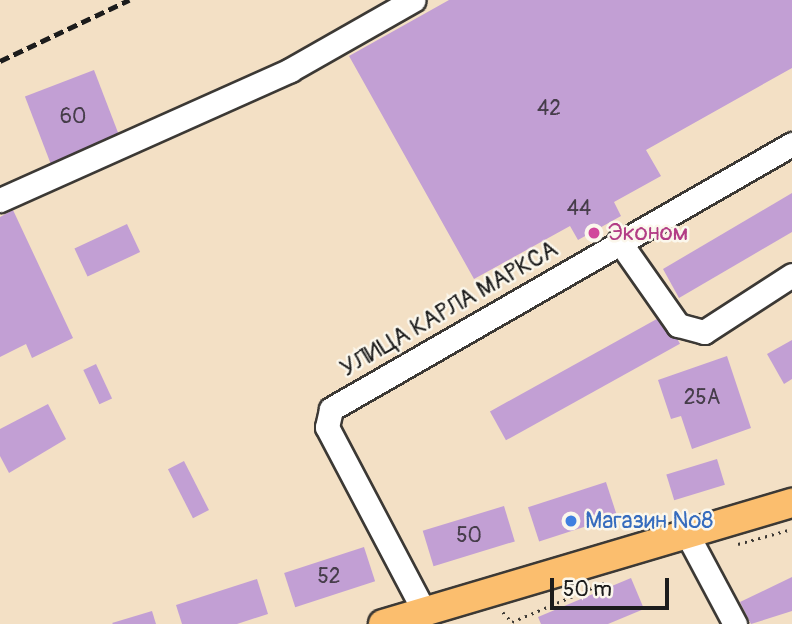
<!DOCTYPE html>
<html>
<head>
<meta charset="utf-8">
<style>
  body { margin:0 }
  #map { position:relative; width:792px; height:624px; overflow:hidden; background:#f3e0c5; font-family:Pangolin,sans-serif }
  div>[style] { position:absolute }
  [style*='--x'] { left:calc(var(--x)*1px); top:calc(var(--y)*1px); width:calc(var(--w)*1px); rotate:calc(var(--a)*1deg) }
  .building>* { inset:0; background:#c29fd4; transform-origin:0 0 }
  .path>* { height:2.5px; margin-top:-1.25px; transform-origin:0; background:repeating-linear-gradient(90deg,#3c3935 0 2px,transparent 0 7px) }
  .roads { filter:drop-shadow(2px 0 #3c3935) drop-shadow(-2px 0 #3c3935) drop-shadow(0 2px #3c3935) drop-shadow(0 -2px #3c3935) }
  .minor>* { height:23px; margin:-11.5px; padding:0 11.5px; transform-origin:11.5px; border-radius:11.5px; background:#fff }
  .major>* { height:28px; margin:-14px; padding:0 14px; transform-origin:14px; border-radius:14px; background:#fbbe6e }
  .rail>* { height:4.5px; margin-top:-2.25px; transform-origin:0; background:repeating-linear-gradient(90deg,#1c1c1c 0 10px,transparent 0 15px) }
  .dots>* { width:19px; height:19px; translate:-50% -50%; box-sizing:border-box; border:4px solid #fbf7ec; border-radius:50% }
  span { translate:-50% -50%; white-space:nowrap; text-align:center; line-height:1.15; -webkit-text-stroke:5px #fbf7ec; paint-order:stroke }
  .number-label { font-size:21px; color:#463d4a }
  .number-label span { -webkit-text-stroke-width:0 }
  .hotel-label { font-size:24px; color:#b23c85 }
  .left { translate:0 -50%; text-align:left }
  .street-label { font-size:24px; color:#1c1c1c }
  .shop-label { font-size:24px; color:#366cbe }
  .scale { position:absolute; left:550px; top:578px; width:119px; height:32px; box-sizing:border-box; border:4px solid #1c1c1c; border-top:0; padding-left:9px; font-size:21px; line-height:24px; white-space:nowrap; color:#1c1c1c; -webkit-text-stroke:5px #fbf7ec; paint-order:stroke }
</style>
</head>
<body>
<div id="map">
  <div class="building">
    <i style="clip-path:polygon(449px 0,792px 0,792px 68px,646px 150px,661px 176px,614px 202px,621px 216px,578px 240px,570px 226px,474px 279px,349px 56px)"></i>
    <i style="left:94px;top:70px;width:72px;height:74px;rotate:69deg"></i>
    <i style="clip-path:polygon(792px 193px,792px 232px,679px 298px,663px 269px)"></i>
    <i style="clip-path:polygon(13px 210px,73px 338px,32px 358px,26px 344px,0 357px,0 217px)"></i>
    <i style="left:127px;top:224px;width:31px;height:58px;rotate:65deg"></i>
    <i style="left:664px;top:315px;width:33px;height:199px;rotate:61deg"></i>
    <i style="clip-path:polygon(792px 340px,792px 379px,784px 384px,767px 354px)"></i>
    <i style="clip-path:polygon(727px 356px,751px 428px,692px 449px,681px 416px,671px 419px,658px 380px)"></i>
    <i style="left:96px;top:364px;width:38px;height:14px;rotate:65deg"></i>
    <i style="clip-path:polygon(48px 404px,66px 439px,9px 473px,0 456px,0 429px)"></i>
    <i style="left:717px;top:459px;width:27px;height:53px;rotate:73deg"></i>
    <i style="left:184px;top:461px;width:55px;height:18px;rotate:63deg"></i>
    <i style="left:606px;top:482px;width:36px;height:82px;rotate:72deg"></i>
    <i style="left:504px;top:506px;width:37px;height:85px;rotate:73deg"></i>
    <i style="left:364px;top:547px;width:36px;height:84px;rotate:72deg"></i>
    <i style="clip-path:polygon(792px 577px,792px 611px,751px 624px,740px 602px)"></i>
    <i style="clip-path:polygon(631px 578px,644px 609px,608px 624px,541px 624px,538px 617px)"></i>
    <i style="clip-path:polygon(257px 579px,268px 614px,237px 624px,182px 624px,176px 605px)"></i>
    <i style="clip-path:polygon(152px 611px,156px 624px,113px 624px,112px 623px)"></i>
  </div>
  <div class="path">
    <i style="--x:738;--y:544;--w:56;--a:-15.5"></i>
    <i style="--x:503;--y:612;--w:13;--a:48"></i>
    <i style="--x:512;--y:622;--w:100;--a:-23"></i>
  </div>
  <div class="roads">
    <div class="minor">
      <i style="--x:0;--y:200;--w:318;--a:-24.1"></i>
      <i style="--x:290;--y:70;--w:142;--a:-29.6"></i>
      <i style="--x:619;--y:241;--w:103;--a:54.9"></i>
      <i style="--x:678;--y:325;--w:27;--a:15"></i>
      <i style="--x:704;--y:332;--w:105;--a:-32.9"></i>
      <i style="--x:687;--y:534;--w:102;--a:61.9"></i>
      <i style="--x:424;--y:611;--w:208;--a:-117.8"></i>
      <i style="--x:327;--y:427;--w:18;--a:-77"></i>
      <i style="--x:331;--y:409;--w:532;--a:-29.89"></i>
    </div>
    <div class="major">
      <i style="--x:383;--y:624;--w:427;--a:-16.5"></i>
    </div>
  </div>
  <div class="rail">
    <i style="--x:0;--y:61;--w:143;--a:-25.3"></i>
  </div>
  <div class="dots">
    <i style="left:594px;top:233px;background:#d1479c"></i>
    <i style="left:571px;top:521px;background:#3f7fe0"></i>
  </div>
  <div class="number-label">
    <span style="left:549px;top:109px">42</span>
    <span style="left:73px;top:117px">60</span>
    <span style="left:579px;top:209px">44</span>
    <span style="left:702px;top:398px">25А</span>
    <span style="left:469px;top:536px">50</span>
    <span style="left:329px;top:577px">52</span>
  </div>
  <div class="hotel-label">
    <span class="left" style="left:608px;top:233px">Эконом</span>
  </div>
  <div class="street-label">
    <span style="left:449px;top:309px;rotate:-30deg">УЛИЦА КАРЛА МАРКСА</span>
  </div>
  <div class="shop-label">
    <span class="left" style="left:585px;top:521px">Магазин №8</span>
  </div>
  <div class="scale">50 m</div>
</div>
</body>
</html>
